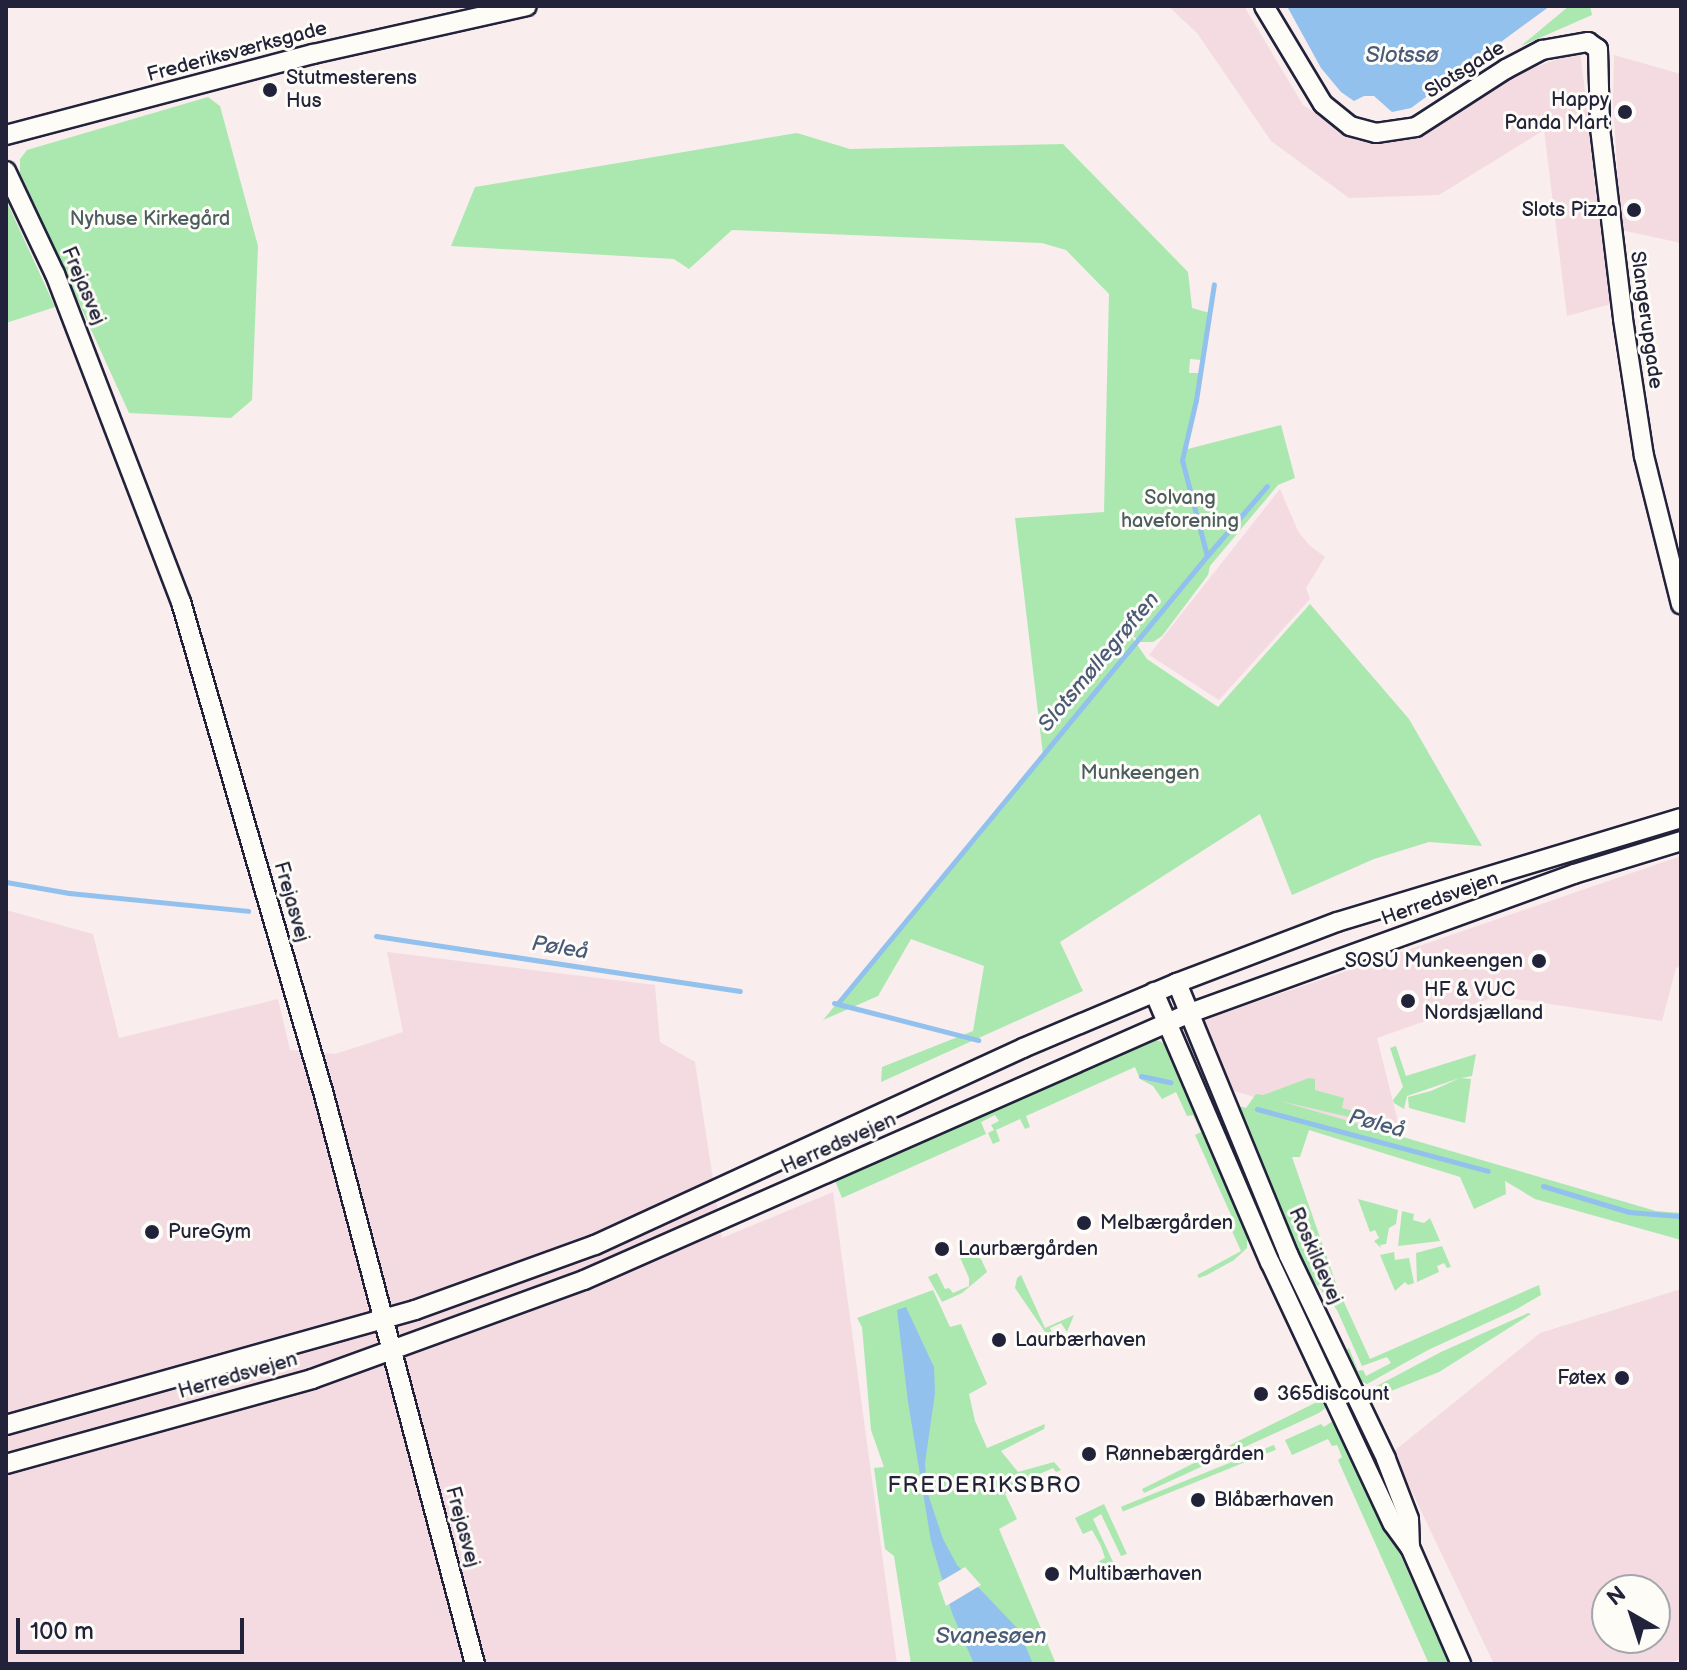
<!DOCTYPE html>
<html>
<head>
<meta charset="utf-8">
<style>
  body { margin:0 }
  #map { position:relative; width:1687px; height:1670px; overflow:hidden; background:#f9eded; font-family:"Balsamiq Sans",sans-serif }
  div>[style] { position:absolute }
  [style*='--x'] { left:calc(var(--x)*1px); top:calc(var(--y)*1px); width:calc(var(--w)*1px); rotate:calc(var(--a)*1deg) }
  .built>* { inset:0; background:#f4dbe2 }
  .green>* { inset:0; background:#aae8b0; transform-origin:0 0 }
  .water>* { inset:0; background:#92c1ed }
  .pier>* { inset:0; background:#f9eded }
  .stream>* { height:5px; margin:-2.5px; padding:0 2.5px; transform-origin:2.5px; border-radius:2.5px; background:#92c1ed }
  .roads { filter:drop-shadow(2px 0 #22223b) drop-shadow(-2px 0 #22223b) drop-shadow(0 2px #22223b) drop-shadow(0 -2px #22223b) }
  .minor>* { height:18px; margin:-9px; padding:0 9px; transform-origin:9px; border-radius:9px; background:#fdfcf7 }
  .dots>* { width:22px; height:22px; translate:-50% -50%; box-sizing:border-box; border:4px solid #fdfcf7; border-radius:50% }
  span { translate:-50% -50%; white-space:nowrap; text-align:center; line-height:1.15; -webkit-text-stroke:6px #fdfcf7; paint-order:stroke }
  .street-label { font-size:20px; color:#22223b }
  .poi-label { font-size:20px; color:#22223b }
  .left { translate:0 -50%; text-align:left }
  .right { translate:-100% -50%; text-align:right }
  .park-label { font-size:20px; color:#4b5d5e }
  .water-label { font-size:22px; color:#495a79; font-style:italic }
  .neighbourhood-label { font-size:22px; color:#22223b; letter-spacing:2px }
  .frame { position:absolute; inset:0; border:8px solid #22223b; pointer-events:none }
  .north { position:absolute; left:1591px; top:1574px; width:80px; height:80px; box-sizing:border-box; background:#fdfcf7; border:2px solid #a5a5ac; border-radius:50%; rotate:321deg; font-size:22px; font-weight:700; line-height:32px; text-align:center; color:#22223b }
  .north::after { content:''; display:block; margin:auto; width:28px; height:36px; background:#22223b; clip-path:polygon(50% 0,100% 100%,50% 72%,0 100%) }
  .scale { position:absolute; left:16px; top:1618px; width:228px; height:36px; box-sizing:border-box; border:4px solid #22223b; border-top:0; padding-left:10px; font-size:24px; line-height:28px; white-space:nowrap; color:#22223b; -webkit-text-stroke:6px #fdfcf7; paint-order:stroke }
</style>
</head>
<body>
<div id="map">
  <div class="built">
    <i style="clip-path:polygon(1168px 6px,1244px 6px,1303px 105px,1357px 141px,1387px 141px,1421px 133px,1500px 80px,1580px 51px,1611px 304px,1567px 316px,1544px 130px,1439px 195px,1349px 198px,1271px 141px,1197px 33px)"></i>
    <i style="clip-path:polygon(1614px 55px,1681px 74px,1681px 243px,1621px 230px,1613px 100px)"></i>
    <i style="clip-path:polygon(1280px 489px,1298px 531px,1309px 545px,1325px 557px,1306px 588px,1310px 599px,1219px 700px,1149px 655px)"></i>
    <i style="clip-path:polygon(1681px 856px,1681px 966px,1676px 968px,1662px 1021px,1497px 996px,1377px 1038px,1403px 1142px,1234px 1091px,1201px 1021px)"></i>
    <i style="clip-path:polygon(6px 910px,93px 934px,119px 1038px,278px 999px,290px 1050px,335px 1054px,403px 1032px,387px 952px,655px 985px,660px 1042px,695px 1062px,722px 1238px,833px 1192px,897px 1664px,6px 1664px)"></i>
    <i style="clip-path:polygon(evenodd,1681px 1289px,1681px 1659px,1666px 1664px,1494px 1664px,1393px 1452px,1540px 1333px,1681px 1289px,1655px 1590px,1655px 1638px,1607px 1638px,1607px 1590px,1655px 1590px)"></i>
  </div>
  <div class="green">
    <i style="clip-path:polygon(1569px 6px,1590px 6px,1592px 15px,1521px 46px)"></i>
    <i style="clip-path:polygon(208px 97px,220px 106px,258px 246px,252px 400px,231px 418px,129px 413px,20px 173px,20px 159px,27px 150px)"></i>
    <i style="clip-path:polygon(797px 133px,850px 149px,1063px 144px,1188px 272px,1192px 308px,1210px 313px,1202px 360px,1190px 359px,1189px 373px,1200px 373px,1184px 450px,1281px 425px,1295px 478px,1278px 485px,1210px 566px,1208px 575px,1162px 636px,1153px 642px,1141px 642px,1129px 633px,1147px 659px,1218px 707px,1310px 604px,1409px 719px,1482px 846px,1429px 842px,1374px 859px,1292px 895px,1260px 814px,1060px 942px,1083px 991px,881px 1082px,882px 1067px,973px 1031px,984px 966px,911px 939px,878px 996px,823px 1020px,1043px 755px,1015px 518px,1104px 512px,1109px 294px,1066px 250px,1042px 243px,732px 230px,689px 269px,674px 259px,451px 246px,475px 187px)"></i>
    <i style="clip-path:polygon(6px 200px,55px 307px,6px 323px)"></i>
    <i style="clip-path:polygon(1147px 1039px,1160px 1041px,1172px 1050px,1256px 1237px,1251px 1250px,1252px 1237px,1247px 1239px,1247px 1248px,1234px 1260px,1207px 1275px,1199px 1278px,1197px 1275px,1241px 1251px,1231px 1229px,1236px 1226px,1195px 1135px,1201px 1132px,1193px 1115px,1187px 1116px,1176px 1092px,1162px 1099px,1153px 1086px,1140px 1079px,1135px 1067px,1026px 1116px,1030px 1127px,1025px 1129px,1020px 1119px,996px 1130px,1000px 1141px,993px 1144px,988px 1133px,994px 1130px,991px 1125px,999px 1121px,995px 1115px,981px 1122px,986px 1134px,842px 1198px,834px 1178px)"></i>
    <i style="clip-path:polygon(1396px 1046px,1406px 1076px,1476px 1054px,1472px 1076px,1461px 1078px,1471px 1079px,1465px 1123px,1409px 1108px,1408px 1097px,1431px 1091px,1460px 1078px,1407px 1096px,1404px 1109px,1394px 1103px,1393px 1100px,1403px 1087px,1390px 1048px)"></i>
    <i style="clip-path:polygon(1309px 1078px,1315px 1079px,1315px 1090px,1344px 1098px,1342px 1108px,1380px 1118px,1379px 1124px,1280px 1101px,1656px 1211px,1681px 1213px,1681px 1240px,1535px 1199px,1505px 1181px,1506px 1194px,1474px 1209px,1460px 1177px,1309px 1130px,1300px 1157px,1292px 1157px,1338px 1289px,1370px 1359px,1539px 1285px,1541px 1295px,1515px 1310px,1428px 1350px,1367px 1384px,1356px 1379px,1346px 1350px,1349px 1348px,1358px 1371px,1363px 1370px,1366px 1376px,1391px 1363px,1387px 1357px,1362px 1366px,1337px 1310px,1307px 1273px,1239px 1106px,1246px 1108px,1256px 1094px,1263px 1095px)"></i>
    <i style="clip-path:polygon(1358px 1199px,1398px 1210px,1396px 1224px,1389px 1228px,1386px 1244px,1380px 1245px,1381px 1248px,1374px 1241px,1379px 1238px,1375px 1230px,1370px 1232px)"></i>
    <i style="clip-path:polygon(1402px 1211px,1414px 1214px,1413px 1220px,1424px 1223px,1430px 1218px,1440px 1241px,1398px 1246px)"></i>
    <i style="clip-path:polygon(1442px 1246px,1451px 1267px,1447px 1268px,1444px 1263px,1437px 1266px,1439px 1272px,1417px 1282px,1416px 1253px)"></i>
    <i style="clip-path:polygon(964px 1252px,981px 1259px,987px 1272px,962px 1293px,942px 1302px,928px 1277px,937px 1273px,945px 1289px,949px 1288px,953px 1293px,969px 1286px,969px 1278px,959px 1255px)"></i>
    <i style="clip-path:polygon(1394px 1252px,1395px 1260px,1409px 1258px,1414px 1283px,1408px 1285px,1405px 1282px,1395px 1291px,1380px 1255px)"></i>
    <i style="clip-path:polygon(1021px 1275px,1045px 1328px,1074px 1315px,1067px 1332px,1061px 1323px,1050px 1328px,1055px 1340px,1052px 1342px,1015px 1288px,1017px 1278px)"></i>
    <i style="clip-path:polygon(933px 1290px,950px 1327px,961px 1324px,987px 1384px,969px 1394px,975px 1421px,987px 1448px,1045px 1424px,1044px 1429px,1001px 1451px,1018px 1472px,1054px 1462px,1061px 1470px,1056px 1472px,1053px 1468px,1012px 1486px,1005px 1494px,1017px 1519px,999px 1529px,1056px 1664px,911px 1664px,894px 1556px,885px 1549px,874px 1468px,884px 1467px,871px 1430px,862px 1327px,857px 1318px)"></i>
    <i style="clip-path:polygon(1528px 1313px,1531px 1314px,1439px 1372px,1381px 1395px,1373px 1388px,1441px 1352px)"></i>
    <i style="clip-path:polygon(1321px 1400px,1329px 1405px,1319px 1413px,1144px 1493px,1142px 1489px)"></i>
    <i style="clip-path:polygon(1337px 1418px,1370px 1487px,1449px 1664px,1429px 1664px,1338px 1460px,1342px 1457px,1337px 1445px,1332px 1446px,1328px 1439px,1292px 1455px,1285px 1440px,1321px 1424px,1324px 1427px)"></i>
    <i style="left:1274px;top:1445px;width:5px;height:165px;rotate:68deg"></i>
    <i style="clip-path:polygon(1104px 1504px,1127px 1554px,1121px 1556px,1101px 1514px,1093px 1519px,1113px 1562px,1098px 1568px,1096px 1563px,1105px 1558px,1101px 1546px,1092px 1530px,1083px 1534px,1075px 1518px)"></i>
  </div>
  <div class="water">
    <i style="clip-path:polygon(1293px 6px,1550px 6px,1411px 108px,1392px 112px,1374px 96px,1364px 96px,1354px 101px,1341px 92px,1321px 68px,1288px 8px)"></i>
    <i style="clip-path:polygon(906px 1307px,934px 1367px,935px 1393px,925px 1463px,927px 1491px,943px 1539px,957px 1565px,1019px 1630px,1033px 1664px,974px 1664px,952px 1613px,931px 1541px,908px 1402px,897px 1310px)"></i>
  </div>
  <div class="pier">
    <i style="clip-path:polygon(965px 1567px,981px 1585px,946px 1606px,938px 1583px)"></i>
  </div>
  <div class="stream">
    <i style="--x:1207;--y:556;--w:92;--a:-49.4"></i>
    <i style="--x:6;--y:882;--w:64;--a:9.9"></i>
    <i style="--x:69;--y:893;--w:180;--a:5.7"></i>
    <i style="--x:376;--y:936;--w:368;--a:8.6"></i>
    <i style="--x:834;--y:1003;--w:149;--a:14.4"></i>
    <i style="--x:838;--y:1003;--w:580;--a:-50.46"></i>
    <i style="--x:1207;--y:556;--w:99;--a:-104.6"></i>
    <i style="--x:1182;--y:460;--w:62;--a:-76.9"></i>
    <i style="--x:1196;--y:400;--w:117;--a:-81.2"></i>
    <i style="--x:1141;--y:1076;--w:30;--a:12"></i>
    <i style="--x:1257;--y:1109;--w:239;--a:15"></i>
    <i style="--x:1543;--y:1186;--w:90;--a:16.8"></i>
    <i style="--x:1629;--y:1212;--w:50;--a:4.6"></i>
  </div>
  <div class="roads">
    <div class="minor">
      <i style="--x:1264;--y:6;--w:114;--a:59"></i>
      <i style="--x:1323;--y:104;--w:35;--a:39"></i>
      <i style="--x:1350;--y:126;--w:27;--a:15"></i>
      <i style="--x:1376;--y:133;--w:40;--a:-8.5"></i>
      <i style="--x:1416;--y:127;--w:107;--a:-32.8"></i>
      <i style="--x:1506;--y:69;--w:41;--a:-27.8"></i>
      <i style="--x:1542;--y:50;--w:47;--a:-9.9"></i>
      <i style="--x:1588;--y:42;--w:12;--a:35"></i>
      <i style="--x:1598;--y:49;--w:79;--a:88.5"></i>
      <i style="--x:1600;--y:128;--w:192;--a:83.1"></i>
      <i style="--x:1623;--y:319;--w:139;--a:81.3"></i>
      <i style="--x:1644;--y:456;--w:153;--a:76"></i>
      <i style="--x:6;--y:135;--w:318;--a:-14.8"></i>
      <i style="--x:313;--y:54;--w:219;--a:-12.6"></i>
      <i style="--x:6;--y:171;--w:114;--a:64.6"></i>
      <i style="--x:55;--y:274;--w:351;--a:69"></i>
      <i style="--x:181;--y:602;--w:513;--a:73.82"></i>
      <i style="--x:324;--y:1095;--w:589;--a:75.14"></i>
      <i style="--x:1177;--y:983;--w:293;--a:67.7"></i>
      <i style="--x:1288;--y:1254;--w:227;--a:64.4"></i>
      <i style="--x:1386;--y:1459;--w:64;--a:69"></i>
      <i style="--x:1409;--y:1519;--w:28;--a:88"></i>
      <i style="--x:1154;--y:992;--w:294;--a:66.8"></i>
      <i style="--x:1270;--y:1262;--w:289;--a:64.9"></i>
      <i style="--x:1393;--y:1524;--w:29;--a:54"></i>
      <i style="--x:1410;--y:1547;--w:128;--a:66.4"></i>
      <i style="--x:6;--y:1425;--w:425;--a:-15.7"></i>
      <i style="--x:415;--y:1310;--w:191;--a:-19.9"></i>
      <i style="--x:595;--y:1245;--w:471;--a:-24.7"></i>
      <i style="--x:1023;--y:1048;--w:167;--a:-22.9"></i>
      <i style="--x:1177;--y:983;--w:171;--a:-20.9"></i>
      <i style="--x:1337;--y:922;--w:359;--a:-16.8"></i>
      <i style="--x:6;--y:1464;--w:318;--a:-15.5"></i>
      <i style="--x:312;--y:1379;--w:289;--a:-20"></i>
      <i style="--x:584;--y:1280;--w:662;--a:-23.78"></i>
      <i style="--x:1190;--y:1013;--w:408;--a:-19.9"></i>
      <i style="--x:1574;--y:874;--w:112;--a:-17.1"></i>
    </div>
  </div>
  <div class="dots">
    <i style="left:270px;top:90px;background:#22223b"></i>
    <i style="left:1625px;top:112px;background:#22223b"></i>
    <i style="left:1634px;top:210px;background:#22223b"></i>
    <i style="left:1539px;top:961px;background:#22223b"></i>
    <i style="left:1408px;top:1001px;background:#22223b"></i>
    <i style="left:1084px;top:1223px;background:#22223b"></i>
    <i style="left:152px;top:1232px;background:#22223b"></i>
    <i style="left:942px;top:1249px;background:#22223b"></i>
    <i style="left:999px;top:1340px;background:#22223b"></i>
    <i style="left:1622px;top:1378px;background:#22223b"></i>
    <i style="left:1261px;top:1394px;background:#22223b"></i>
    <i style="left:1089px;top:1454px;background:#22223b"></i>
    <i style="left:1198px;top:1500px;background:#22223b"></i>
    <i style="left:1052px;top:1574px;background:#22223b"></i>
  </div>
  <div class="street-label">
    <span style="left:237px;top:52px;rotate:-15deg">Frederiksværksgade</span>
    <span style="left:1465px;top:70px;rotate:-32deg">Slotsgade</span>
    <span style="left:83px;top:286px;rotate:67deg">Frejasvej</span>
    <span style="left:1646px;top:320px;rotate:82deg">Slangerupgade</span>
    <span style="left:1440px;top:899px;rotate:-20deg">Herredsvejen</span>
    <span style="left:291px;top:902px;rotate:74deg">Frejasvej</span>
    <span style="left:839px;top:1144px;rotate:-24deg">Herredsvejen</span>
    <span style="left:1315px;top:1256px;rotate:66deg">Roskildevej</span>
    <span style="left:238px;top:1376px;rotate:-16deg">Herredsvejen</span>
    <span style="left:462px;top:1527px;rotate:75deg">Frejasvej</span>
  </div>
  <div class="poi-label">
    <span class="left" style="left:286px;top:90px">Stutmesterens<br>Hus</span>
    <span class="right" style="left:1609px;top:112px">Happy<br>Panda Mart</span>
    <span class="right" style="left:1618px;top:210px">Slots Pizza</span>
    <span class="right" style="left:1523px;top:961px">SOSU Munkeengen</span>
    <span class="left" style="left:1424px;top:1002px">HF &amp; VUC<br>Nordsjælland</span>
    <span class="left" style="left:1100px;top:1223px">Melbærgården</span>
    <span class="left" style="left:168px;top:1232px">PureGym</span>
    <span class="left" style="left:958px;top:1249px">Laurbærgården</span>
    <span class="left" style="left:1015px;top:1340px">Laurbærhaven</span>
    <span class="right" style="left:1606px;top:1378px">Føtex</span>
    <span class="left" style="left:1277px;top:1394px">365discount</span>
    <span class="left" style="left:1105px;top:1454px">Rønnebærgården</span>
    <span class="left" style="left:1214px;top:1500px">Blåbærhaven</span>
    <span class="left" style="left:1068px;top:1574px">Multibærhaven</span>
  </div>
  <div class="park-label">
    <span style="left:150px;top:219px">Nyhuse Kirkegård</span>
    <span style="left:1180px;top:510px">Solvang<br>haveforening</span>
    <span style="left:1140px;top:773px">Munkeengen</span>
  </div>
  <div class="water-label">
    <span style="left:1402px;top:56px">Slotssø</span>
    <span style="left:1099px;top:662px;rotate:-50deg">Slotsmøllegrøften</span>
    <span style="left:560px;top:948px;rotate:9deg">Pøleå</span>
    <span style="left:1377px;top:1124px;rotate:15deg">Pøleå</span>
    <span style="left:991px;top:1637px">Svanesøen</span>
  </div>
  <div class="neighbourhood-label">
    <span style="left:985px;top:1486px">FREDERIKSBRO</span>
  </div>
  <div class="frame"></div>
  <div class="north">N</div>
  <div class="scale">100 m</div>
</div>
</body>
</html>
